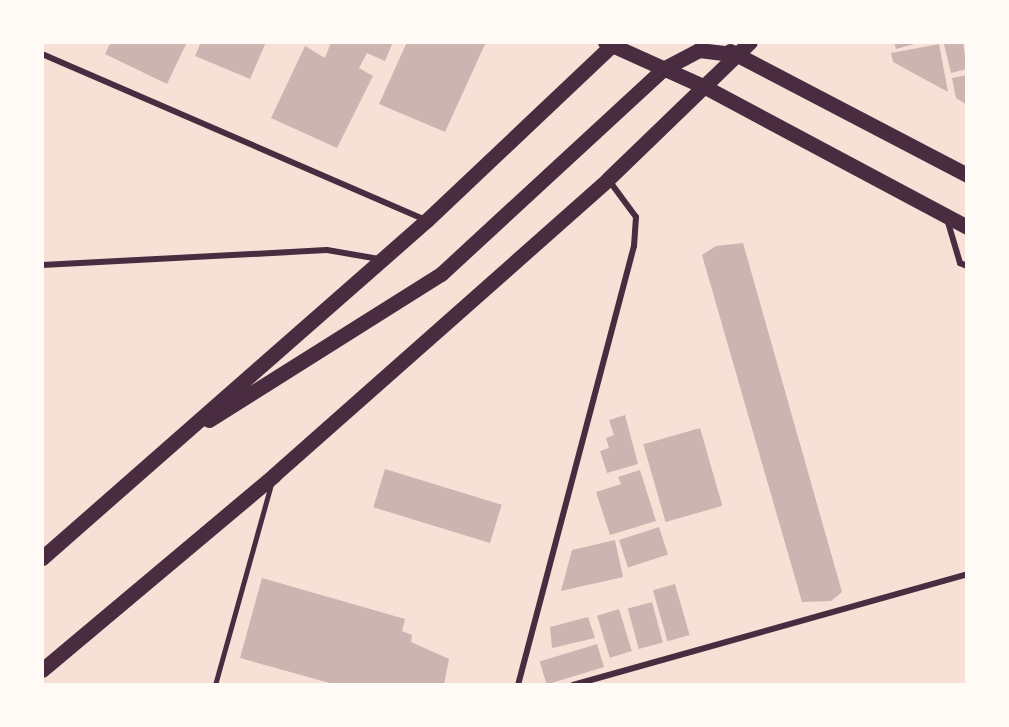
<!DOCTYPE html>
<html>
<head>
<meta charset="utf-8">
<style>
  body { margin:0 }
  #map { position:relative; width:1009px; height:727px; overflow:hidden; background:#f7e1d7; font-family:"Open Sans",sans-serif }
  div>[style] { position:absolute }
  [style*='--x'] { left:calc(var(--x)*1px); top:calc(var(--y)*1px); width:calc(var(--w)*1px); rotate:calc(var(--a)*1deg) }
  .building>* { inset:0; background:#ccb4b1; transform-origin:0 0 }
  .service>* { height:4.5px; margin:-2.25px; padding:0 2.25px; transform-origin:2.25px; border-radius:2.25px; background:#4a2c40 }
  .minor>* { height:6px; margin:-3px; padding:0 3px; transform-origin:3px; border-radius:3px; background:#4a2c40 }
  .primary>* { height:15px; margin:-7.5px; padding:0 7.5px; transform-origin:7.5px; border-radius:7.5px; background:#4a2c40 }
  span { translate:-50% -50%; white-space:nowrap; text-align:center; line-height:1.15; -webkit-text-stroke:4.5px #fffaf5; paint-order:stroke }
  .frame { position:absolute; inset:0; border:44px solid #fffaf5; pointer-events:none }
</style>
</head>
<body>
<div id="map">
  <div class="building">
    <i style="clip-path:polygon(111px 42px,187px 42px,167px 84px,105px 54px)"></i>
    <i style="clip-path:polygon(201px 42px,266px 42px,250px 79px,195px 56px)"></i>
    <i style="clip-path:polygon(331px 42px,393px 42px,385px 61px,367px 53px,359px 68px,373px 76px,337px 148px,271px 118px,305px 46px,325px 58px)"></i>
    <i style="clip-path:polygon(407px 42px,486px 42px,445px 132px,379px 104px)"></i>
    <i style="clip-path:polygon(894px 42px,918px 42px,918px 43px,896px 49px)"></i>
    <i style="clip-path:polygon(963px 42px,967px 69px,951px 73px,944px 44px)"></i>
    <i style="clip-path:polygon(939px 44px,948px 92px,893px 62px,891px 53px)"></i>
    <i style="clip-path:polygon(967px 75px,967px 105px,956px 98px,952px 78px)"></i>
    <i style="clip-path:polygon(743px 243px,842px 592px,831px 601px,802px 602px,702px 255px,716px 246px)"></i>
    <i style="clip-path:polygon(625px 415px,638px 464px,607px 473px,600px 451px,609px 448px,606px 438px,614px 435px,609px 420px)"></i>
    <i style="left:700px;top:428px;width:81px;height:59px;rotate:74deg"></i>
    <i style="left:385px;top:469px;width:122px;height:40px;rotate:17deg"></i>
    <i style="clip-path:polygon(640px 470px,656px 521px,610px 535px,596px 492px,621px 484px,618px 477px)"></i>
    <i style="left:659px;top:527px;width:29px;height:42px;rotate:72deg"></i>
    <i style="clip-path:polygon(615px 540px,623px 577px,561px 591px,572px 550px)"></i>
    <i style="clip-path:polygon(262px 578px,405px 619px,402px 631px,412px 635px,411px 642px,449px 659px,444px 685px,337px 685px,240px 658px)"></i>
    <i style="left:675px;top:584px;width:53px;height:23px;rotate:74deg"></i>
    <i style="left:652px;top:602px;width:42px;height:25px;rotate:75deg"></i>
    <i style="left:619px;top:609px;width:44px;height:23px;rotate:73deg"></i>
    <i style="clip-path:polygon(588px 617px,595px 638px,552px 648px,550px 627px)"></i>
    <i style="left:597px;top:644px;width:24px;height:60px;rotate:73deg"></i>
  </div>
  <div class="service">
    <i style="--x:215;--y:685;--w:209;--a:-74.4"></i>
  </div>
  <div class="minor">
    <i style="--x:42;--y:54;--w:418;--a:23.4"></i>
    <i style="--x:947;--y:219;--w:46;--a:73.5"></i>
    <i style="--x:960;--y:263;--w:8;--a:23"></i>
    <i style="--x:42;--y:265;--w:285;--a:-3"></i>
    <i style="--x:327;--y:250;--w:53;--a:9.8"></i>
    <i style="--x:518;--y:685;--w:454;--a:-75.2"></i>
    <i style="--x:634;--y:246;--w:29;--a:-86"></i>
    <i style="--x:636;--y:217;--w:47;--a:-126.4"></i>
    <i style="--x:573;--y:685;--w:409;--a:-15.7"></i>
  </div>
  <div class="primary">
    <i style="--x:605;--y:42;--w:110;--a:24.2"></i>
    <i style="--x:705;--y:87;--w:297;--a:28.1"></i>
    <i style="--x:730;--y:51;--w:267;--a:27.6"></i>
    <i style="--x:209;--y:420;--w:274;--a:-32.2"></i>
    <i style="--x:441;--y:274;--w:302;--a:-42.7"></i>
    <i style="--x:663;--y:69;--w:41;--a:-27.8"></i>
    <i style="--x:699;--y:50;--w:39;--a:7"></i>
    <i style="--x:42;--y:558;--w:512;--a:-41.28"></i>
    <i style="--x:427;--y:220;--w:259;--a:-43.4"></i>
    <i style="--x:42;--y:670;--w:303;--a:-40"></i>
    <i style="--x:274;--y:475;--w:446;--a:-41.5"></i>
    <i style="--x:608;--y:179;--w:197;--a:-44"></i>
  </div>
  <div class="frame"></div>
</div>
</body>
</html>
